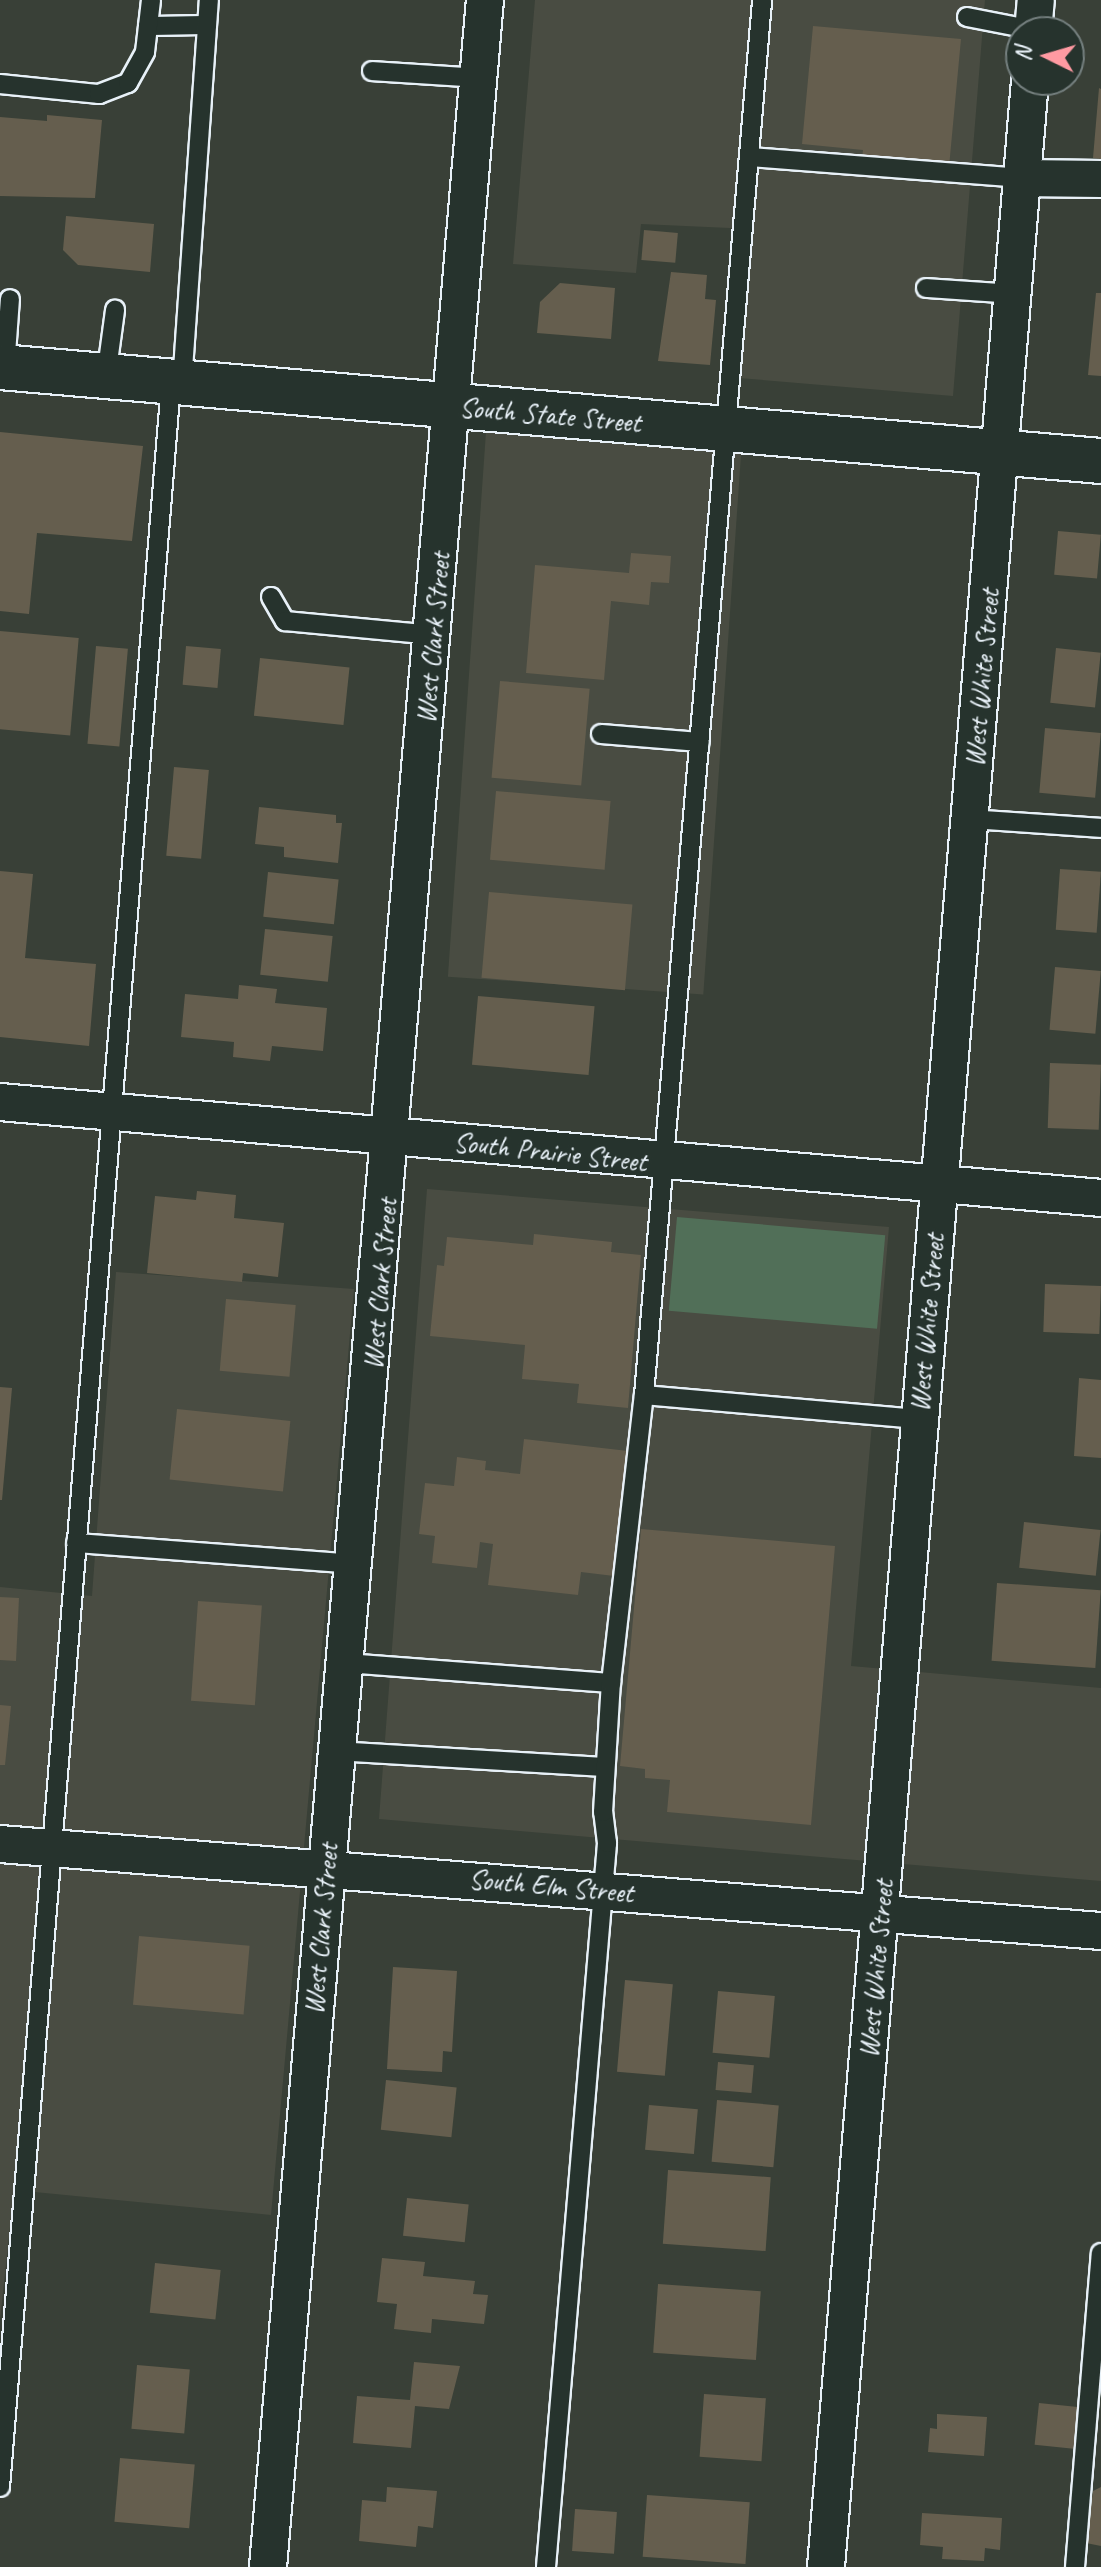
<!DOCTYPE html>
<html>
<head>
<meta charset="utf-8">
<style>
  body { margin:0 }
  #map { position:relative; width:1101px; height:2567px; overflow:hidden; background:#394037; font-family:Caveat,sans-serif }
  div>[style] { position:absolute }
  [style*='--x'] { left:calc(var(--x)*1px); top:calc(var(--y)*1px); width:calc(var(--w)*1px); rotate:calc(var(--a)*1deg) }
  .built>* { inset:0; background:#494c42; transform-origin:0 0 }
  .green>* { inset:0; background:#516f58; transform-origin:0 0 }
  .building>* { inset:0; background:#655e4e; transform-origin:0 0 }
  .roads { filter:drop-shadow(2px 0 #e8f1f8) drop-shadow(-2px 0 #e8f1f8) drop-shadow(0 2px #e8f1f8) drop-shadow(0 -2px #e8f1f8) }
  .service>* { height:18px; margin:-9px; padding:0 9px; transform-origin:9px; border-radius:9px; background:#26332d }
  .minor>* { height:36px; margin:-18px; padding:0 18px; transform-origin:18px; border-radius:18px; background:#26332d }
  .secondary>* { height:44px; margin:-22px; padding:0 22px; transform-origin:22px; border-radius:22px; background:#26332d }
  span { translate:-50% -50%; white-space:nowrap; text-align:center; line-height:1.15; -webkit-text-stroke:6px #26332d; paint-order:stroke }
  .street-label { font-size:28px; color:#e8f1f8 }
  .north { position:absolute; left:1005px; top:16px; width:80px; height:80px; box-sizing:border-box; background:#26332d; border:2px solid #747f7e; border-radius:50%; rotate:275deg; font-size:22px; font-weight:700; line-height:32px; text-align:center; color:#e8f1f8 }
  .north::after { content:''; display:block; margin:auto; width:28px; height:36px; background:#ff9aa2; clip-path:polygon(50% 0,100% 100%,50% 72%,0 100%) }
</style>
</head>
<body>
<div id="map">
  <div class="built">
    <i style="clip-path:polygon(535px 0,985px 0,953px 396px,739px 378px,752px 229px,641px 224px,636px 273px,513px 264px)"></i>
    <i style="left:486px;top:432px;width:256px;height:546px;rotate:4deg"></i>
    <i style="clip-path:polygon(427px 1189px,889px 1227px,851px 1666px,1101px 1688px,1101px 1881px,379px 1819px)"></i>
    <i style="clip-path:polygon(116px 1272px,354px 1289px,271px 2215px,14px 2190px,0 2320px,0 1587px,92px 1596px)"></i>
  </div>
  <div class="green">
    <i style="left:677px;top:1217px;width:209px;height:94px;rotate:5deg"></i>
  </div>
  <div class="building">
    <i style="clip-path:polygon(813px 26px,961px 39px,949px 167px,862px 159px,863px 150px,802px 144px)"></i>
    <i style="clip-path:polygon(1099px 88px,1101px 89px,1101px 159px,1093px 158px)"></i>
    <i style="clip-path:polygon(47px 115px,102px 120px,95px 198px,0 196px,0 117px,47px 121px)"></i>
    <i style="clip-path:polygon(66px 216px,154px 224px,150px 272px,78px 265px,63px 250px)"></i>
    <i style="left:644px;top:230px;width:34px;height:30px;rotate:5deg"></i>
    <i style="clip-path:polygon(671px 272px,707px 275px,705px 299px,716px 300px,710px 365px,658px 361px)"></i>
    <i style="clip-path:polygon(560px 283px,615px 288px,611px 339px,537px 333px,540px 302px)"></i>
    <i style="clip-path:polygon(1096px 293px,1101px 293px,1101px 376px,1088px 375px)"></i>
    <i style="clip-path:polygon(0 432px,143px 446px,132px 541px,37px 533px,29px 614px,0 611px)"></i>
    <i style="left:1058px;top:531px;width:43px;height:44px;rotate:5deg"></i>
    <i style="clip-path:polygon(631px 553px,671px 556px,669px 583px,651px 582px,649px 605px,611px 601px,604px 680px,526px 673px,535px 565px,629px 573px)"></i>
    <i style="left:0;top:631px;width:79px;height:98px;rotate:5deg"></i>
    <i style="left:96px;top:646px;width:32px;height:98px;rotate:5deg"></i>
    <i style="left:186px;top:646px;width:35px;height:39px;rotate:5deg"></i>
    <i style="left:1056px;top:648px;width:45px;height:55px;rotate:6deg"></i>
    <i style="left:260px;top:658px;width:90px;height:58px;rotate:6deg"></i>
    <i style="left:500px;top:681px;width:90px;height:97px;rotate:5deg"></i>
    <i style="left:1045px;top:728px;width:56px;height:65px;rotate:5deg"></i>
    <i style="left:174px;top:767px;width:35px;height:89px;rotate:5deg"></i>
    <i style="left:496px;top:791px;width:115px;height:69px;rotate:5deg"></i>
    <i style="clip-path:polygon(259px 807px,336px 815px,336px 823px,342px 823px,338px 863px,284px 857px,284px 847px,255px 844px)"></i>
    <i style="left:1060px;top:869px;width:41px;height:61px;rotate:4deg"></i>
    <i style="clip-path:polygon(0 871px,33px 874px,25px 958px,96px 964px,89px 1046px,0 1037px)"></i>
    <i style="left:268px;top:872px;width:71px;height:45px;rotate:6deg"></i>
    <i style="left:489px;top:892px;width:144px;height:86px;rotate:5deg"></i>
    <i style="left:265px;top:929px;width:68px;height:46px;rotate:6deg"></i>
    <i style="left:1055px;top:967px;width:46px;height:63px;rotate:5deg"></i>
    <i style="clip-path:polygon(239px 985px,277px 989px,275px 1003px,327px 1008px,323px 1051px,272px 1046px,270px 1061px,233px 1057px,234px 1042px,181px 1037px,185px 994px,238px 999px)"></i>
    <i style="left:478px;top:996px;width:117px;height:69px;rotate:5deg"></i>
    <i style="left:1050px;top:1063px;width:51px;height:65px;rotate:2deg"></i>
    <i style="clip-path:polygon(197px 1191px,236px 1195px,234px 1218px,284px 1223px,278px 1277px,243px 1273px,242px 1282px,147px 1273px,155px 1196px,196px 1200px)"></i>
    <i style="clip-path:polygon(534px 1234px,612px 1242px,611px 1252px,641px 1255px,628px 1408px,577px 1403px,579px 1384px,522px 1379px,525px 1345px,430px 1336px,437px 1265px,444px 1266px,447px 1237px,533px 1245px)"></i>
    <i style="left:1045px;top:1284px;width:56px;height:48px;rotate:2deg"></i>
    <i style="left:226px;top:1299px;width:70px;height:72px;rotate:5deg"></i>
    <i style="clip-path:polygon(1079px 1378px,1101px 1380px,1101px 1458px,1074px 1456px)"></i>
    <i style="clip-path:polygon(0 1387px,12px 1388px,2px 1500px,0 1500px)"></i>
    <i style="left:177px;top:1409px;width:114px;height:71px;rotate:6deg"></i>
    <i style="clip-path:polygon(524px 1439px,628px 1451px,614px 1576px,581px 1572px,578px 1595px,488px 1585px,493px 1544px,480px 1542px,477px 1568px,432px 1563px,435px 1536px,419px 1534px,425px 1483px,454px 1486px,457px 1457px,486px 1461px,485px 1470px,520px 1474px)"></i>
    <i style="left:1024px;top:1522px;width:77px;height:46px;rotate:6deg"></i>
    <i style="clip-path:polygon(641px 1529px,835px 1546px,811px 1825px,667px 1812px,670px 1780px,645px 1778px,645px 1769px,620px 1766px)"></i>
    <i style="left:997px;top:1583px;width:104px;height:78px;rotate:4deg"></i>
    <i style="clip-path:polygon(0 1597px,19px 1598px,16px 1661px,0 1660px)"></i>
    <i style="left:198px;top:1601px;width:64px;height:100px;rotate:4deg"></i>
    <i style="clip-path:polygon(0 1705px,11px 1706px,5px 1765px,0 1765px)"></i>
    <i style="left:139px;top:1936px;width:111px;height:69px;rotate:5deg"></i>
    <i style="clip-path:polygon(393px 1967px,457px 1971px,452px 2052px,443px 2051px,442px 2072px,387px 2069px)"></i>
    <i style="left:625px;top:1980px;width:48px;height:92px;rotate:5deg"></i>
    <i style="left:718px;top:1991px;width:57px;height:62px;rotate:5deg"></i>
    <i style="left:718px;top:2062px;width:36px;height:28px;rotate:5deg"></i>
    <i style="left:386px;top:2080px;width:71px;height:50px;rotate:6deg"></i>
    <i style="left:717px;top:2100px;width:62px;height:62px;rotate:5deg"></i>
    <i style="left:649px;top:2105px;width:49px;height:45px;rotate:5deg"></i>
    <i style="left:668px;top:2170px;width:103px;height:74px;rotate:4deg"></i>
    <i style="left:407px;top:2198px;width:62px;height:38px;rotate:6deg"></i>
    <i style="clip-path:polygon(382px 2258px,425px 2262px,423px 2276px,475px 2281px,473px 2294px,488px 2295px,484px 2324px,432px 2319px,431px 2333px,394px 2329px,397px 2304px,377px 2302px)"></i>
    <i style="left:155px;top:2263px;width:66px;height:50px;rotate:6deg"></i>
    <i style="left:658px;top:2284px;width:103px;height:69px;rotate:4deg"></i>
    <i style="clip-path:polygon(414px 2362px,460px 2366px,449px 2409px,415px 2406px,411px 2448px,353px 2443px,357px 2396px,410px 2400px)"></i>
    <i style="left:137px;top:2365px;width:53px;height:64px;rotate:5deg"></i>
    <i style="left:704px;top:2394px;width:62px;height:63px;rotate:4deg"></i>
    <i style="left:1039px;top:2403px;width:39px;height:42px;rotate:6deg"></i>
    <i style="clip-path:polygon(937px 2414px,987px 2417px,984px 2456px,928px 2452px,930px 2428px,937px 2429px)"></i>
    <i style="left:120px;top:2458px;width:75px;height:64px;rotate:5deg"></i>
    <i style="clip-path:polygon(387px 2487px,437px 2491px,433px 2528px,418px 2526px,416px 2547px,359px 2541px,362px 2500px,386px 2502px)"></i>
    <i style="clip-path:polygon(1101px 2487px,1101px 2546px,1086px 2543px,1093px 2491px)"></i>
    <i style="left:647px;top:2495px;width:103px;height:62px;rotate:4deg"></i>
    <i style="left:575px;top:2509px;width:42px;height:42px;rotate:4deg"></i>
    <i style="clip-path:polygon(922px 2513px,1002px 2518px,1000px 2550px,985px 2548px,984px 2561px,942px 2559px,943px 2547px,920px 2545px)"></i>
  </div>
  <div class="roads">
    <div class="service">
      <i style="--x:967;--y:17;--w:68;--a:11"></i>
      <i style="--x:148;--y:26;--w:59;--a:-1"></i>
      <i style="--x:372;--y:71;--w:107;--a:3.7"></i>
      <i style="--x:0;--y:84;--w:100;--a:5.8"></i>
      <i style="--x:99;--y:94;--w:31;--a:-21"></i>
      <i style="--x:128;--y:83;--w:35;--a:-61"></i>
      <i style="--x:145;--y:52;--w:52;--a:-83.4"></i>
      <i style="--x:750;--y:157;--w:273;--a:4.4"></i>
      <i style="--x:926;--y:288;--w:87;--a:3.9"></i>
      <i style="--x:5;--y:368;--w:69;--a:-85.9"></i>
      <i style="--x:106;--y:377;--w:68;--a:-82.3"></i>
      <i style="--x:182;--y:384;--w:385;--a:-86"></i>
      <i style="--x:271;--y:597;--w:28;--a:60"></i>
      <i style="--x:285;--y:621;--w:149;--a:5.4"></i>
      <i style="--x:601;--y:734;--w:99;--a:4.6"></i>
      <i style="--x:970;--y:819;--w:131;--a:3.9"></i>
      <i style="--x:644;--y:1395;--w:277;--a:5"></i>
      <i style="--x:76;--y:1543;--w:278;--a:4.3"></i>
      <i style="--x:345;--y:1663;--w:267;--a:4.3"></i>
      <i style="--x:336;--y:1751;--w:268;--a:3.4"></i>
      <i style="--x:0;--y:2487;--w:2111;--a:-85.35"></i>
      <i style="--x:546;--y:2567;--w:727;--a:-85.18"></i>
      <i style="--x:607;--y:1843;--w:31;--a:-97"></i>
      <i style="--x:603;--y:1812;--w:129;--a:-86.5"></i>
      <i style="--x:611;--y:1683;--w:290;--a:-83.5"></i>
      <i style="--x:644;--y:1395;--w:1400;--a:-85.16"></i>
      <i style="--x:1075;--y:2567;--w:315;--a:-85.3"></i>
    </div>
    <div class="minor">
      <i style="--x:1033;--y:32;--w:32;--a:-85"></i>
      <i style="--x:1022;--y:178;--w:79;--a:0.7"></i>
      <i style="--x:0;--y:1102;--w:1105;--a:4.98"></i>
      <i style="--x:0;--y:1844;--w:1104;--a:4.52"></i>
      <i style="--x:268;--y:2567;--w:2576;--a:-85.17"></i>
      <i style="--x:826;--y:2567;--w:2495;--a:-85.31"></i>
    </div>
    <div class="secondary">
      <i style="--x:0;--y:367;--w:1105;--a:4.88"></i>
    </div>
  </div>
  <div class="street-label">
    <span style="left:550px;top:415px;rotate:5deg">South State Street</span>
    <span style="left:433px;top:638px;rotate:-85deg">West Clark Street</span>
    <span style="left:982px;top:678px;rotate:-85deg">West White Street</span>
    <span style="left:550px;top:1152px;rotate:6deg">South Prairie Street</span>
    <span style="left:380px;top:1284px;rotate:-85deg">West Clark Street</span>
    <span style="left:927px;top:1323px;rotate:-85deg">West White Street</span>
    <span style="left:551px;top:1886px;rotate:5deg">South Elm Street</span>
    <span style="left:321px;top:1929px;rotate:-85deg">West Clark Street</span>
    <span style="left:876px;top:1969px;rotate:-85deg">West White Street</span>
  </div>
  <div class="north">N</div>
</div>
</body>
</html>
